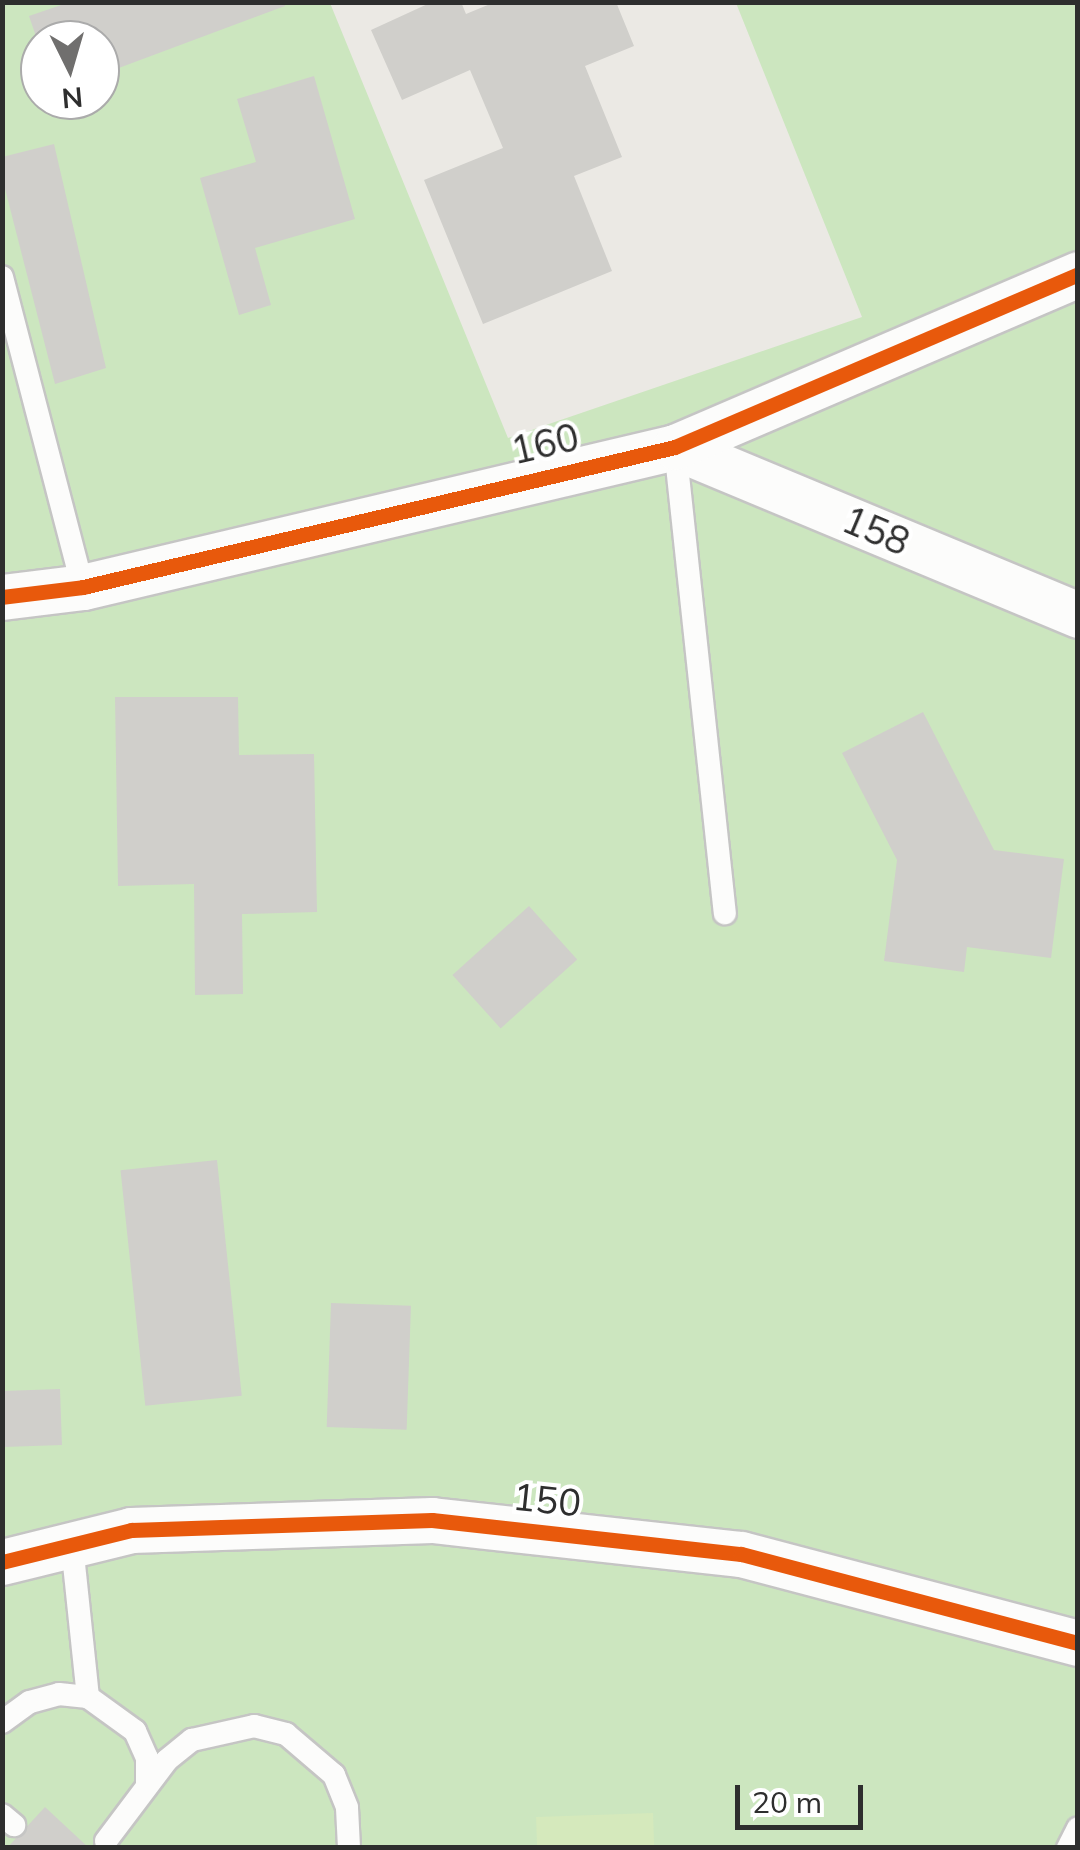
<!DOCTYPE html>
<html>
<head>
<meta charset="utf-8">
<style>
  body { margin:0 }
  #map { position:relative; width:1080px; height:1850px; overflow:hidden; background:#ebe9e4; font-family:Mulish,sans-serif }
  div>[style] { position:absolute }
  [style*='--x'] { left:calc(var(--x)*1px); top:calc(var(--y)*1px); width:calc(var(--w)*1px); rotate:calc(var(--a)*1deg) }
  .green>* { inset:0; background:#cce6bf }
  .pitch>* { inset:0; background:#d5e9bc; transform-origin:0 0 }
  .building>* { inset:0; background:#d0cfcb; transform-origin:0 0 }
  .roads { filter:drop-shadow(2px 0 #c5c5c4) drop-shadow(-2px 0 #c5c5c4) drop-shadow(0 2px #c5c5c4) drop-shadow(0 -2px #c5c5c4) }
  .lane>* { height:22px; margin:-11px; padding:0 11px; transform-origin:11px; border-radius:11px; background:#fcfcfb }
  .street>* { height:45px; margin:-22.5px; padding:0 22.5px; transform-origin:22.5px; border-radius:22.5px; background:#fcfcfb }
  .cycleway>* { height:15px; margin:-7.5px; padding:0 7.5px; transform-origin:7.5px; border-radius:7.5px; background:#e8590c }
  span { translate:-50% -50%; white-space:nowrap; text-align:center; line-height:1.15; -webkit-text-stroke:8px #fff; paint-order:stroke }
  .street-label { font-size:38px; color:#2e2e2e }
  .frame { position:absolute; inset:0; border:5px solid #2e2e2e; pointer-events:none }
  .north { position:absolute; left:20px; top:20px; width:100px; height:100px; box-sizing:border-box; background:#fff; border:2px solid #ababab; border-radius:50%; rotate:175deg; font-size:28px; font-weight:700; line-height:40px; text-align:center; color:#2e2e2e }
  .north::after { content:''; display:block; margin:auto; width:35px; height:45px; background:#706f6e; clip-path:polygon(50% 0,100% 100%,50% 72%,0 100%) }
  .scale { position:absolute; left:735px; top:1785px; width:128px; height:45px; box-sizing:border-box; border:5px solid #2e2e2e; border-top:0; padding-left:12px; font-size:30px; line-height:35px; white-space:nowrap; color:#2e2e2e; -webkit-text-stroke:8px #fff; paint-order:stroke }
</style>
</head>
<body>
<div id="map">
  <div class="green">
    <i style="clip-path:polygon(evenodd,3px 3px,330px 3px,508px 438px,862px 317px,736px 3px,1077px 3px,1077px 1847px,3px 1848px,3px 3px,40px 40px,100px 40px,100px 100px,40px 100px,40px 40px)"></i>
  </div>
  <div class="pitch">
    <i style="left:653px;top:1813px;width:34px;height:117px;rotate:88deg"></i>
  </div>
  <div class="building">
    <i style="clip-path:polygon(70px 2px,285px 2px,285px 6px,100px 75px,100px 40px,40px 40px,40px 48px,29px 16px)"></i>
    <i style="clip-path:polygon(432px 2px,461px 2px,466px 14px,495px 2px,616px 2px,634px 46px,585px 66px,622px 157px,574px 176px,612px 271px,483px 324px,424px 180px,503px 148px,470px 70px,402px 100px,371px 30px)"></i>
    <i style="clip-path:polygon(314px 76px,355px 219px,255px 248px,271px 305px,239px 315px,200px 178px,256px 162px,237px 99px)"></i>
    <i style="clip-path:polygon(54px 144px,106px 368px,55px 384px,2px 177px,2px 157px)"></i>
    <i style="clip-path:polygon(115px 697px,238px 697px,239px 755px,314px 754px,317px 912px,242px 914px,243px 994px,195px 995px,194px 884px,118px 886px)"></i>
    <i style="clip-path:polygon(923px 712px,994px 850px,1064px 859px,1051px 958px,967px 947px,964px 972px,884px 961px,897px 860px,842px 753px)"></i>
    <i style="left:529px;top:906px;width:72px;height:103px;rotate:48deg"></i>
    <i style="left:217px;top:1160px;width:237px;height:97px;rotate:84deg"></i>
    <i style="left:331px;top:1303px;width:80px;height:124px;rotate:2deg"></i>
    <i style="left:60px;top:1389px;width:56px;height:58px;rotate:88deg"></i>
    <i style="clip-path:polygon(45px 1807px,89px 1848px,7px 1848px)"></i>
  </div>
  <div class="roads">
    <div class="lane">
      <i style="--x:2;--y:277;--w:320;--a:75.4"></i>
      <i style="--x:675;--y:447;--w:469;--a:83.9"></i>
      <i style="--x:72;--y:1545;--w:153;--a:84"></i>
      <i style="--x:2;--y:1722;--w:34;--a:-36"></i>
      <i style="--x:30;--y:1702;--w:30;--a:-15"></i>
      <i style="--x:59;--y:1694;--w:29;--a:6"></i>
      <i style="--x:88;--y:1697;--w:58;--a:35.9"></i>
      <i style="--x:135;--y:1731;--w:30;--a:66"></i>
      <i style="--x:147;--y:1758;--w:27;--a:90"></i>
      <i style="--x:2;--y:1815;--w:16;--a:40"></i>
      <i style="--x:106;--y:1841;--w:101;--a:-53"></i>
      <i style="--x:167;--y:1760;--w:32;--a:-39"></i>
      <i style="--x:192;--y:1740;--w:64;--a:-12.7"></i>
      <i style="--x:254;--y:1726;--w:33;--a:14"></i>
      <i style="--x:286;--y:1734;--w:63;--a:40.5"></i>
      <i style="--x:334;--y:1775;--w:35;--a:68"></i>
      <i style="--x:347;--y:1808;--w:40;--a:87.1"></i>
      <i style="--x:1068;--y:1848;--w:22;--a:-63"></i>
    </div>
    <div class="street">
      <i style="--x:675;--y:447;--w:437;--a:22.6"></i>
      <i style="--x:2;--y:597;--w:82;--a:-7"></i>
      <i style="--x:83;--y:587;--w:608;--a:-13.31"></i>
      <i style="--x:675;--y:447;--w:439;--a:-23.2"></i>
      <i style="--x:2;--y:1562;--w:133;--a:-13.9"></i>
      <i style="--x:131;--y:1530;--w:301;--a:-1.9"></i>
      <i style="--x:432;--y:1520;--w:311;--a:6.3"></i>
      <i style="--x:741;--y:1554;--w:349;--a:14.8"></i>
    </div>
  </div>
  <div class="cycleway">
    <i style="--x:2;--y:597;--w:82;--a:-7"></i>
    <i style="--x:83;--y:587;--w:608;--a:-13.31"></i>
    <i style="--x:675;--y:447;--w:439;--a:-23.2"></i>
    <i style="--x:2;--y:1562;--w:133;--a:-13.9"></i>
    <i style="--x:131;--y:1530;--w:301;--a:-1.9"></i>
    <i style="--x:432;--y:1520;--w:311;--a:6.3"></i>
    <i style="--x:741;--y:1554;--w:349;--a:14.8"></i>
  </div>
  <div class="street-label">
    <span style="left:545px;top:444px;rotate:-13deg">160</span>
    <span style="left:876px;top:531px;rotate:23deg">158</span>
    <span style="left:547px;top:1500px;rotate:6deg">150</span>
  </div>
  <div class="frame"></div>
  <div class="north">N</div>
  <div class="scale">20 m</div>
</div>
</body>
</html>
